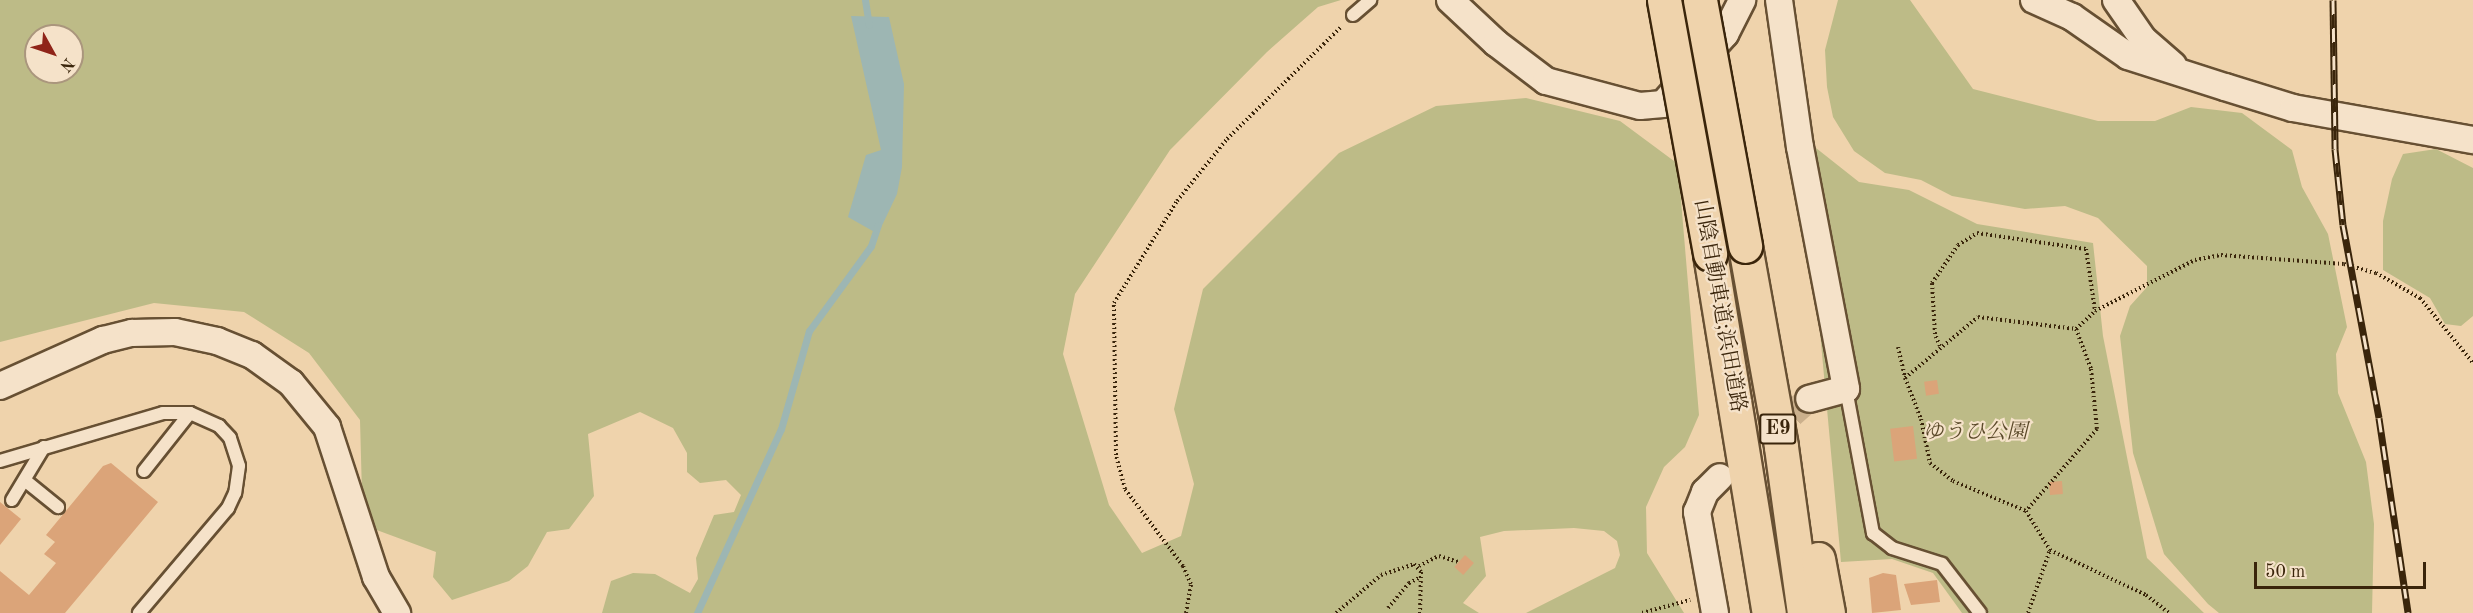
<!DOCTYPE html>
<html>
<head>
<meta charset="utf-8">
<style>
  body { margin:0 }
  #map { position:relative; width:2473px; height:613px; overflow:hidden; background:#efd3ac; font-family:"Old Standard TT","Noto Serif JP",serif }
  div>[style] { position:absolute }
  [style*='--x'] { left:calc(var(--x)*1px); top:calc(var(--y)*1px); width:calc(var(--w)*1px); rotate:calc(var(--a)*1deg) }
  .green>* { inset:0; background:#bdbb87 }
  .water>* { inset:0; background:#9db6b3 }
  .stream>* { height:7px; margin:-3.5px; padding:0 3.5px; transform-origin:3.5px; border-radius:3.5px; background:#9db6b3 }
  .building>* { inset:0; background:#dba479; transform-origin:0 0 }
  .minor-tunnel>* { height:26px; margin-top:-13px; transform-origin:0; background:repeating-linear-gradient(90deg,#cbb08c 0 26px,transparent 0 39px) }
  .path>* { height:4px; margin-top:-2px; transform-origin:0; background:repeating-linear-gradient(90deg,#3a250b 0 1.5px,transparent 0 4.5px) }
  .roads { filter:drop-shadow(2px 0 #675033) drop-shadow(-2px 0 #675033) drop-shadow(0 2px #675033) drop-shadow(0 -2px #675033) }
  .service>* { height:12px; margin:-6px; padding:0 6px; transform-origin:6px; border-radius:6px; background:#f5e2c9 }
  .minor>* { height:26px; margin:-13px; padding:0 13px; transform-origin:13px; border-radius:13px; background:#f5e2c9 }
  .motorway>* { height:33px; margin:-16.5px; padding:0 16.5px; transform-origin:16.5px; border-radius:16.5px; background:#efd3ac }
  .rail>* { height:7px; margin-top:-3.5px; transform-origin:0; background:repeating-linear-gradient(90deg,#f5e2c9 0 14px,#3a250b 0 28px); box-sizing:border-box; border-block:2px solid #3a250b }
  .bridges { filter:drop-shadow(2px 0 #3a250b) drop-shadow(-2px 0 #3a250b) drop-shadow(0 2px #3a250b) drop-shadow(0 -2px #3a250b) }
  .motorway-bridge>* { height:33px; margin:-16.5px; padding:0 16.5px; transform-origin:16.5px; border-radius:16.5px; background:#efd3ac }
  span { translate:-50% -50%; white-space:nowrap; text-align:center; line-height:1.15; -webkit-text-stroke:4.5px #f5e2c9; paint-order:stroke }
  .shield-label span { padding:2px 4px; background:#f5e2c9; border:2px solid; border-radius:4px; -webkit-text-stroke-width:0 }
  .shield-label { font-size:20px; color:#3a250b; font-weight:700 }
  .street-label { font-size:21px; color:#3a250b }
  .park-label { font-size:21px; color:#5b4a2a; font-style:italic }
  .north { position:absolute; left:24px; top:24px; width:60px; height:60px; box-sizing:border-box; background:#f5e2c9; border:2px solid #aa967d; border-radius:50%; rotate:130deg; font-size:16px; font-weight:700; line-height:24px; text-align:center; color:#3a250b }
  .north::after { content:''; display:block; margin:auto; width:21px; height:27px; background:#8f2418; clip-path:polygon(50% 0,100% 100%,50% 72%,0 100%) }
  .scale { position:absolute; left:2254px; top:562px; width:172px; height:27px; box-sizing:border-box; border:3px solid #3a250b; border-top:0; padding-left:8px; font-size:18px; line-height:21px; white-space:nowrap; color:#3a250b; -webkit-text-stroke:4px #f5e2c9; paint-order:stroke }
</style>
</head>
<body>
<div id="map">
  <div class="green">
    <i style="clip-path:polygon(evenodd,0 0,1341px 0,1318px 7px,1267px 52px,1170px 150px,1075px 294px,1063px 354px,1109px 505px,1142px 553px,1181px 536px,1194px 484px,1174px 409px,1203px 289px,1339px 153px,1436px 106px,1526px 98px,1620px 121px,1678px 164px,1699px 415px,1685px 447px,1664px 467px,1646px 507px,1647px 553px,1684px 613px,1526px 613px,1615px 568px,1620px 555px,1617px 541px,1604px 531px,1574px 528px,1504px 531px,1480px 537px,1486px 576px,1463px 603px,1479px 613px,602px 613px,611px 581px,633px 573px,655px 574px,690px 593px,698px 579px,696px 558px,714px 515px,734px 512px,741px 495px,726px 480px,700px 483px,687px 472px,687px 453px,673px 428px,640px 412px,588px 434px,594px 496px,569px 529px,547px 532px,528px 566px,509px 581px,452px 600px,433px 577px,436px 552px,374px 529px,362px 494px,360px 420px,309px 353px,244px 312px,154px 303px,0 342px,0 0,36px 36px,72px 36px,72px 72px,36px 72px,36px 36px)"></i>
    <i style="clip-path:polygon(1838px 0,1910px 0,1973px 89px,2098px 121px,2155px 121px,2191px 107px,2242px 113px,2292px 150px,2302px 187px,2328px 234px,2347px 327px,2336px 354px,2338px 393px,2366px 462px,2374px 524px,2372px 613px,2219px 613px,2208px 604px,2164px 554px,2133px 453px,2120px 336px,2130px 306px,2147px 287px,2147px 266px,2098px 218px,2065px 206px,2025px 209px,1952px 196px,1921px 180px,1885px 173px,1854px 151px,1833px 117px,1827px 87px,1825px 50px)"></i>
    <i style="clip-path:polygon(1816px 148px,1859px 182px,1909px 190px,1977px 224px,2093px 243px,2103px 336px,2147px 558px,2204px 613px,1962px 613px,1933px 573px,1892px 559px,1841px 562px,1820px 332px,1786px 154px)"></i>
    <i style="clip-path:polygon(2436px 149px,2473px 168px,2473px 316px,2461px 326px,2445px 324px,2430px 298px,2383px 270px,2383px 221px,2392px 179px,2403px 154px)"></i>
  </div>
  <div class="water">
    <i style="clip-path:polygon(851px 16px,889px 17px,904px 84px,902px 167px,897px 194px,878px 234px,848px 217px,866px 155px,881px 150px)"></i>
  </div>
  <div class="stream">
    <i style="--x:865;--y:0;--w:25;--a:81"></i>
    <i style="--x:697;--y:613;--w:202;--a:-65.5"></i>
    <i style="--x:781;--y:429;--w:102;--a:-74.1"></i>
    <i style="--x:809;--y:331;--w:105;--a:-53.9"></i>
    <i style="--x:871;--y:246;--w:22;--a:-72"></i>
  </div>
  <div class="building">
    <i style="left:1937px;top:380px;width:14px;height:13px;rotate:82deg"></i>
    <i style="left:1913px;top:426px;width:33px;height:23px;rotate:83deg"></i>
    <i style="clip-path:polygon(111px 463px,158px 502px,65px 613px,0 613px,0 571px,29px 595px,56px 563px,44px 554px,55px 542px,46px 535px,103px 466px)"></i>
    <i style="left:2062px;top:481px;width:13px;height:13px;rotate:86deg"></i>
    <i style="clip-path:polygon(0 502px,21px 519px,0 545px)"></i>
    <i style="left:1465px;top:555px;width:12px;height:16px;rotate:42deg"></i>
    <i style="clip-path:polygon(1883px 573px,1896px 575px,1901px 610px,1872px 613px,1869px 578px)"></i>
    <i style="clip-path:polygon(1937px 580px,1940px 602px,1911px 605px,1904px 584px)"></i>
  </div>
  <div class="minor-tunnel">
    <i style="--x:1733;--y:466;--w:101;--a:-41.4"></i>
  </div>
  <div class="path">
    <i style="--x:2076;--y:329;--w:26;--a:-43"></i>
    <i style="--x:2095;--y:311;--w:112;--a:-27"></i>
    <i style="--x:2195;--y:260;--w:26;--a:-11"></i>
    <i style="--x:2221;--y:255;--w:123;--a:4.2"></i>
    <i style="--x:2344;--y:264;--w:33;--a:16"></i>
    <i style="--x:2376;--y:273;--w:51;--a:29.6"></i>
    <i style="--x:2420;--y:298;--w:84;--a:50.8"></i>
    <i style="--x:1940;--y:346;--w:13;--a:-113"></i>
    <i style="--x:1935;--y:334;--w:51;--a:-93.4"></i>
    <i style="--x:1932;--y:283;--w:46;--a:-55.6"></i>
    <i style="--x:1958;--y:245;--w:22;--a:-32"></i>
    <i style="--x:1977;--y:233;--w:110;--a:8.4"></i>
    <i style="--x:2086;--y:249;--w:63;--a:81.7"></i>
    <i style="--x:1898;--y:347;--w:32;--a:77"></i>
    <i style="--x:1905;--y:378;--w:95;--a:-39.9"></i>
    <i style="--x:1978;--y:317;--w:99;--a:7"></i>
    <i style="--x:2076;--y:329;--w:43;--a:69.4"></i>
    <i style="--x:2091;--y:369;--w:60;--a:84.3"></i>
    <i style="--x:2097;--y:429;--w:108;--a:130.9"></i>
    <i style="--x:1905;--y:378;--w:44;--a:68.7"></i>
    <i style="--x:1921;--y:419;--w:45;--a:78.4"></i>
    <i style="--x:1930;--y:463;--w:29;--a:38"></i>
    <i style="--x:1953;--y:481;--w:79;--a:22.3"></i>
    <i style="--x:2026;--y:511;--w:46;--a:58.4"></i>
    <i style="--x:2050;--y:550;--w:106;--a:25.1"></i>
    <i style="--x:2146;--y:595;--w:29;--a:38"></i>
    <i style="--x:1419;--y:566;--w:22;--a:-27"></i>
    <i style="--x:1439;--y:556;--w:21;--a:17"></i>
    <i style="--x:1388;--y:608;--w:33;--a:-50"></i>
    <i style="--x:1409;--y:583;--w:13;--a:-27"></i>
    <i style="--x:1186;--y:613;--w:29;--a:-80"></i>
    <i style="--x:1191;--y:584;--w:20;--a:-114"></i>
    <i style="--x:1183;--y:566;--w:96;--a:-127"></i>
    <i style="--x:1125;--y:489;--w:35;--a:-105"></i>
    <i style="--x:1116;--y:455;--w:152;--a:-90.8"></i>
    <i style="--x:1114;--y:303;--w:120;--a:-58.3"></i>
    <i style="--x:1177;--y:201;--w:80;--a:-51.1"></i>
    <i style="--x:1227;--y:139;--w:160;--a:-44.5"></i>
    <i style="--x:1336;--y:613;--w:59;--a:-40.2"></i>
    <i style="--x:1381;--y:575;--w:35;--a:-18"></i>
    <i style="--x:1414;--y:564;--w:11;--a:49"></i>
    <i style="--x:1421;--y:572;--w:41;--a:91.4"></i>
    <i style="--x:1642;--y:613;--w:50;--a:-15.2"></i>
    <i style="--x:2028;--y:613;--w:67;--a:-70.8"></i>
  </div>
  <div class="roads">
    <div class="service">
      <i style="--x:1353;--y:15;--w:23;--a:-41"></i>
      <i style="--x:1846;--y:389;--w:147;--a:79.4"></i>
      <i style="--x:1873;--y:533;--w:24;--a:38"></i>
      <i style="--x:1892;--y:548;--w:52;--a:17.7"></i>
      <i style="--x:1942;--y:564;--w:62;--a:52.2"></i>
      <i style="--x:0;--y:461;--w:170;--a:-16.4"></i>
      <i style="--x:163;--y:413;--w:27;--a:0"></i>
      <i style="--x:190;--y:413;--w:32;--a:24"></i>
      <i style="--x:219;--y:426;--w:16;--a:47"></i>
      <i style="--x:230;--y:438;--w:29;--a:72"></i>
      <i style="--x:239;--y:466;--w:27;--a:98"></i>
      <i style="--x:235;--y:493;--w:17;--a:115"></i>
      <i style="--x:228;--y:508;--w:138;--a:130.3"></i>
      <i style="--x:144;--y:471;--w:74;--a:-51.6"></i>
      <i style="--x:27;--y:482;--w:40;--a:39"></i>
      <i style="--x:12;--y:500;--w:62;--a:-58.9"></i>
    </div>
    <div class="minor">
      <i style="--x:1450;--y:0;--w:63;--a:43.1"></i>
      <i style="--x:1496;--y:43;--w:63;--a:37.2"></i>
      <i style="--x:1546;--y:81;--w:97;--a:14.9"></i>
      <i style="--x:1640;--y:106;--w:23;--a:-5"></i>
      <i style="--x:1663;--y:104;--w:94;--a:-48.5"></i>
      <i style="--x:1725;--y:34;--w:38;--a:-63"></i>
      <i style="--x:1779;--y:0;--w:148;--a:81.9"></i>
      <i style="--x:1800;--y:147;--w:246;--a:79.2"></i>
      <i style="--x:1846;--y:389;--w:38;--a:165"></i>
      <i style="--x:2034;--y:0;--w:42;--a:24.1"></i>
      <i style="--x:2072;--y:17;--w:68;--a:34.9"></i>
      <i style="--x:2128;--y:56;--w:102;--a:17.7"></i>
      <i style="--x:2225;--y:87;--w:71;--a:17.2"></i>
      <i style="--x:2293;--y:108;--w:183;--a:10.1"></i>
      <i style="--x:2116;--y:0;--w:47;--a:55.3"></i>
      <i style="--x:2143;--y:39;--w:40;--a:41"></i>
      <i style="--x:0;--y:386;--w:113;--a:-24.1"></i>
      <i style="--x:103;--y:340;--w:30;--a:-14"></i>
      <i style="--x:132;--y:333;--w:43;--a:-1.3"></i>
      <i style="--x:175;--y:332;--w:43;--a:12.1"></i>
      <i style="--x:217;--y:341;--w:38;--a:22"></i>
      <i style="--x:252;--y:355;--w:48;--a:35.7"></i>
      <i style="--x:291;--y:383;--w:57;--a:50.7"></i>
      <i style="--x:327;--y:427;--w:158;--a:71.9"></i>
      <i style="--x:376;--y:577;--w:42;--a:59.7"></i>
      <i style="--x:1715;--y:613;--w:103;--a:-100.1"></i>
      <i style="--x:1697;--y:512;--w:22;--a:-68"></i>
      <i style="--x:1705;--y:492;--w:21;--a:-45"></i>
    </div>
    <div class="motorway">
      <i style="--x:1745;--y:246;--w:204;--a:79.8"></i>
      <i style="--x:1781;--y:447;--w:168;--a:82.1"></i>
      <i style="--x:1710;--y:254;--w:364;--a:80.7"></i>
      <i style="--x:1818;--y:559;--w:55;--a:79.5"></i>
    </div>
  </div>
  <div class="rail">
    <i style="--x:2333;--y:0;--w:149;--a:89.2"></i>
    <i style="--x:2335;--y:149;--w:76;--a:84"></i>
    <i style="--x:2343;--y:225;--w:196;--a:79.4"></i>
    <i style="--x:2379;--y:418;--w:197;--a:81.5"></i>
  </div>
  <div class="bridges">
    <div class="motorway-bridge">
      <i style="--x:1664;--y:0;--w:258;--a:79.7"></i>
      <i style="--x:1700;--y:0;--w:250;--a:79.6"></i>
    </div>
  </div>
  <div class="shield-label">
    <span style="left:1778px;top:429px">E9</span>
  </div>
  <div class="street-label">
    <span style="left:1719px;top:306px;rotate:80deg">山陰自動車道;浜田道路</span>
  </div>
  <div class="park-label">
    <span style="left:1975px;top:433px">ゆうひ公園</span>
  </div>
  <div class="north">N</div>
  <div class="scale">50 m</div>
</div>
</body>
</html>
